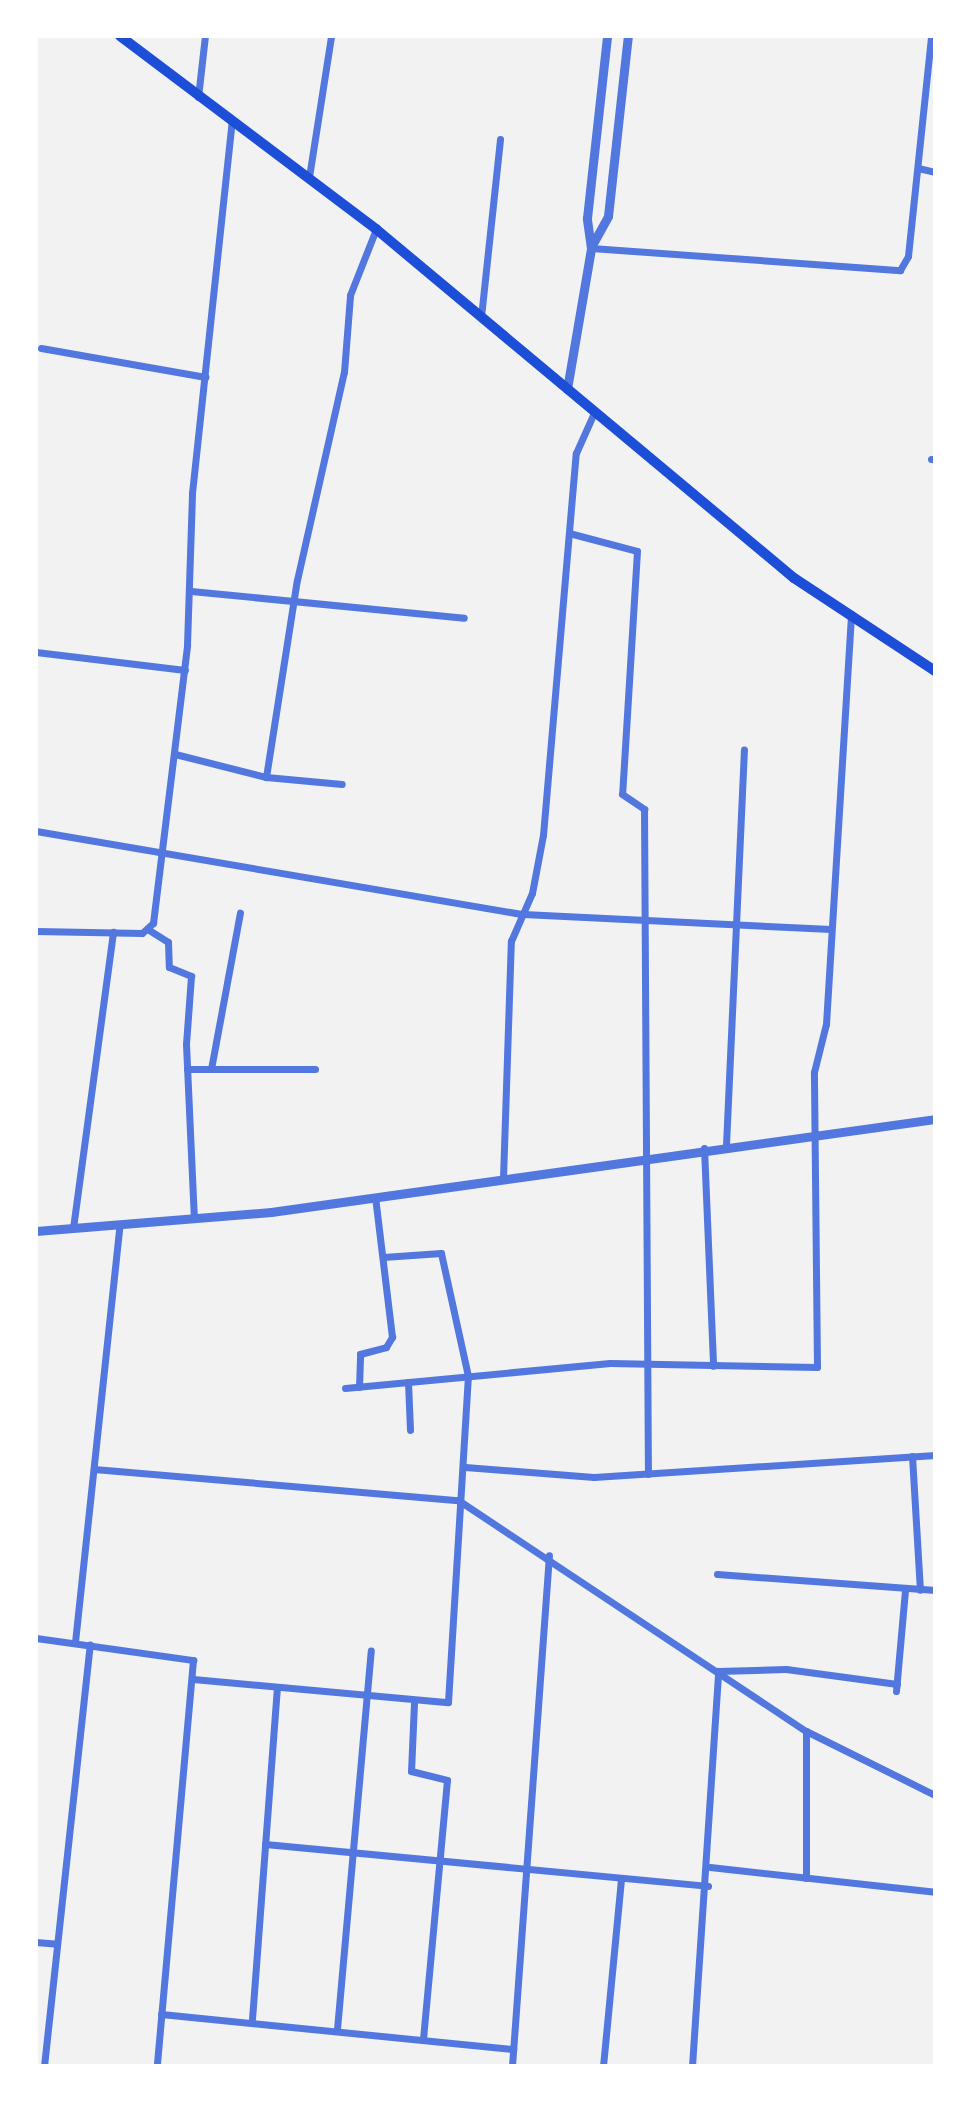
<!DOCTYPE html>
<html>
<head>
<meta charset="utf-8">
<style>
  body { margin:0 }
  #map { position:relative; width:971px; height:2102px; overflow:hidden; background:#f2f2f2; font-family:Montserrat,sans-serif }
  div>[style] { position:absolute }
  [style*='--x'] { left:calc(var(--x)*1px); top:calc(var(--y)*1px); width:calc(var(--w)*1px); rotate:calc(var(--a)*1deg) }
  .minor>* { height:7px; margin:-3.5px; padding:0 3.5px; transform-origin:3.5px; border-radius:3.5px; background:#5277de }
  .tertiary>* { height:9px; margin:-4.5px; padding:0 4.5px; transform-origin:4.5px; border-radius:4.5px; background:#5277de }
  .secondary>* { height:10px; margin:-5px; padding:0 5px; transform-origin:5px; border-radius:5px; background:#1d4ed8 }
  span { translate:-50% -50%; white-space:nowrap; text-align:center; line-height:1.15; -webkit-text-stroke:7px #fff; paint-order:stroke }
  .frame { position:absolute; inset:0; border:38px solid #fff; pointer-events:none }
</style>
</head>
<body>
<div id="map">
  <div class="minor">
    <i style="--x:198;--y:97;--w:61;--a:-83.5"></i>
    <i style="--x:918;--y:168;--w:17;--a:13"></i>
    <i style="--x:309;--y:177;--w:143;--a:-81.1"></i>
    <i style="--x:591;--y:248;--w:310;--a:4.1"></i>
    <i style="--x:900;--y:270;--w:16;--a:-60"></i>
    <i style="--x:908;--y:256;--w:221;--a:-84"></i>
    <i style="--x:481;--y:317;--w:179;--a:-83.9"></i>
    <i style="--x:41;--y:348;--w:167;--a:10"></i>
    <i style="--x:931;--y:459;--w:4;--a:0"></i>
    <i style="--x:569;--y:533;--w:70;--a:14.8"></i>
    <i style="--x:637;--y:551;--w:243;--a:93.5"></i>
    <i style="--x:622;--y:794;--w:27;--a:34"></i>
    <i style="--x:644;--y:809;--w:665;--a:89.66"></i>
    <i style="--x:191;--y:591;--w:274;--a:5.6"></i>
    <i style="--x:36;--y:652;--w:150;--a:6.9"></i>
    <i style="--x:175;--y:754;--w:94;--a:14.2"></i>
    <i style="--x:266;--y:777;--w:76;--a:5.3"></i>
    <i style="--x:266;--y:777;--w:199;--a:-81.1"></i>
    <i style="--x:297;--y:580;--w:213;--a:-77.3"></i>
    <i style="--x:344;--y:372;--w:77;--a:-85.5"></i>
    <i style="--x:350;--y:295;--w:71;--a:-68.5"></i>
    <i style="--x:36;--y:831;--w:494;--a:9.7"></i>
    <i style="--x:523;--y:914;--w:308;--a:2.8"></i>
    <i style="--x:149;--y:930;--w:22;--a:32"></i>
    <i style="--x:168;--y:942;--w:25;--a:88"></i>
    <i style="--x:169;--y:967;--w:24;--a:22"></i>
    <i style="--x:191;--y:976;--w:68;--a:94.2"></i>
    <i style="--x:186;--y:1044;--w:174;--a:87.4"></i>
    <i style="--x:36;--y:931;--w:106;--a:1.1"></i>
    <i style="--x:142;--y:933;--w:15;--a:-42"></i>
    <i style="--x:153;--y:923;--w:280;--a:-83"></i>
    <i style="--x:187;--y:645;--w:152;--a:-88.1"></i>
    <i style="--x:192;--y:493;--w:374;--a:-83.9"></i>
    <i style="--x:187;--y:1069;--w:128;--a:0"></i>
    <i style="--x:211;--y:1069;--w:159;--a:-79.5"></i>
    <i style="--x:726;--y:1145;--w:396;--a:-87.4"></i>
    <i style="--x:704;--y:1148;--w:218;--a:87.6"></i>
    <i style="--x:503;--y:1178;--w:237;--a:-88.1"></i>
    <i style="--x:511;--y:941;--w:52;--a:-66.4"></i>
    <i style="--x:532;--y:893;--w:59;--a:-79.3"></i>
    <i style="--x:543;--y:835;--w:383;--a:-85.1"></i>
    <i style="--x:576;--y:453;--w:42;--a:-65.9"></i>
    <i style="--x:73;--y:1228;--w:299;--a:-82.3"></i>
    <i style="--x:408;--y:1382;--w:48;--a:87.6"></i>
    <i style="--x:359;--y:1387;--w:33;--a:-88"></i>
    <i style="--x:360;--y:1354;--w:27;--a:-15"></i>
    <i style="--x:386;--y:1347;--w:12;--a:-59"></i>
    <i style="--x:392;--y:1337;--w:141;--a:-96.9"></i>
    <i style="--x:345;--y:1388;--w:266;--a:-5.4"></i>
    <i style="--x:610;--y:1363;--w:207;--a:1.1"></i>
    <i style="--x:817;--y:1367;--w:295;--a:-90.6"></i>
    <i style="--x:814;--y:1072;--w:49;--a:-76"></i>
    <i style="--x:826;--y:1024;--w:411;--a:-86.5"></i>
    <i style="--x:912;--y:1456;--w:134;--a:86.6"></i>
    <i style="--x:465;--y:1467;--w:129;--a:4.4"></i>
    <i style="--x:594;--y:1477;--w:342;--a:-3.7"></i>
    <i style="--x:94;--y:1469;--w:365;--a:4.9"></i>
    <i style="--x:458;--y:1500;--w:418;--a:33.6"></i>
    <i style="--x:806;--y:1731;--w:144;--a:26.4"></i>
    <i style="--x:717;--y:1574;--w:219;--a:4.2"></i>
    <i style="--x:36;--y:1638;--w:159;--a:8"></i>
    <i style="--x:193;--y:1660;--w:408;--a:95.1"></i>
    <i style="--x:75;--y:1642;--w:420;--a:-83.9"></i>
    <i style="--x:193;--y:1679;--w:256;--a:5.2"></i>
    <i style="--x:448;--y:1702;--w:327;--a:-86.5"></i>
    <i style="--x:468;--y:1376;--w:126;--a:-102.4"></i>
    <i style="--x:441;--y:1253;--w:58;--a:176.1"></i>
    <i style="--x:896;--y:1691;--w:101;--a:-84.9"></i>
    <i style="--x:414;--y:1703;--w:68;--a:92.5"></i>
    <i style="--x:411;--y:1771;--w:37;--a:14"></i>
    <i style="--x:447;--y:1780;--w:260;--a:95.3"></i>
    <i style="--x:806;--y:1731;--w:147;--a:90"></i>
    <i style="--x:265;--y:1844;--w:445;--a:5.4"></i>
    <i style="--x:710;--y:1867;--w:226;--a:6.3"></i>
    <i style="--x:36;--y:1942;--w:21;--a:5"></i>
    <i style="--x:161;--y:2014;--w:354;--a:5.7"></i>
    <i style="--x:252;--y:2019;--w:332;--a:-85.7"></i>
    <i style="--x:337;--y:2029;--w:380;--a:-84.9"></i>
    <i style="--x:44;--y:2066;--w:424;--a:-83.8"></i>
    <i style="--x:512;--y:2066;--w:512;--a:-85.86"></i>
    <i style="--x:603;--y:2066;--w:188;--a:-84.5"></i>
    <i style="--x:692;--y:2066;--w:396;--a:-86.2"></i>
    <i style="--x:718;--y:1671;--w:68;--a:-1.7"></i>
    <i style="--x:786;--y:1669;--w:112;--a:7.7"></i>
  </div>
  <div class="tertiary">
    <i style="--x:591;--y:247;--w:35;--a:-61"></i>
    <i style="--x:608;--y:216;--w:181;--a:-83.7"></i>
    <i style="--x:567;--y:389;--w:143;--a:-80.3"></i>
    <i style="--x:591;--y:248;--w:30;--a:-98"></i>
    <i style="--x:587;--y:218;--w:183;--a:-83.7"></i>
    <i style="--x:36;--y:1231;--w:236;--a:-4.6"></i>
    <i style="--x:271;--y:1212;--w:670;--a:-7.97"></i>
  </div>
  <div class="secondary">
    <i style="--x:120;--y:36;--w:321;--a:37"></i>
    <i style="--x:376;--y:229;--w:545;--a:39.86"></i>
    <i style="--x:794;--y:578;--w:169;--a:33.4"></i>
  </div>
  <div class="frame"></div>
</div>
</body>
</html>
